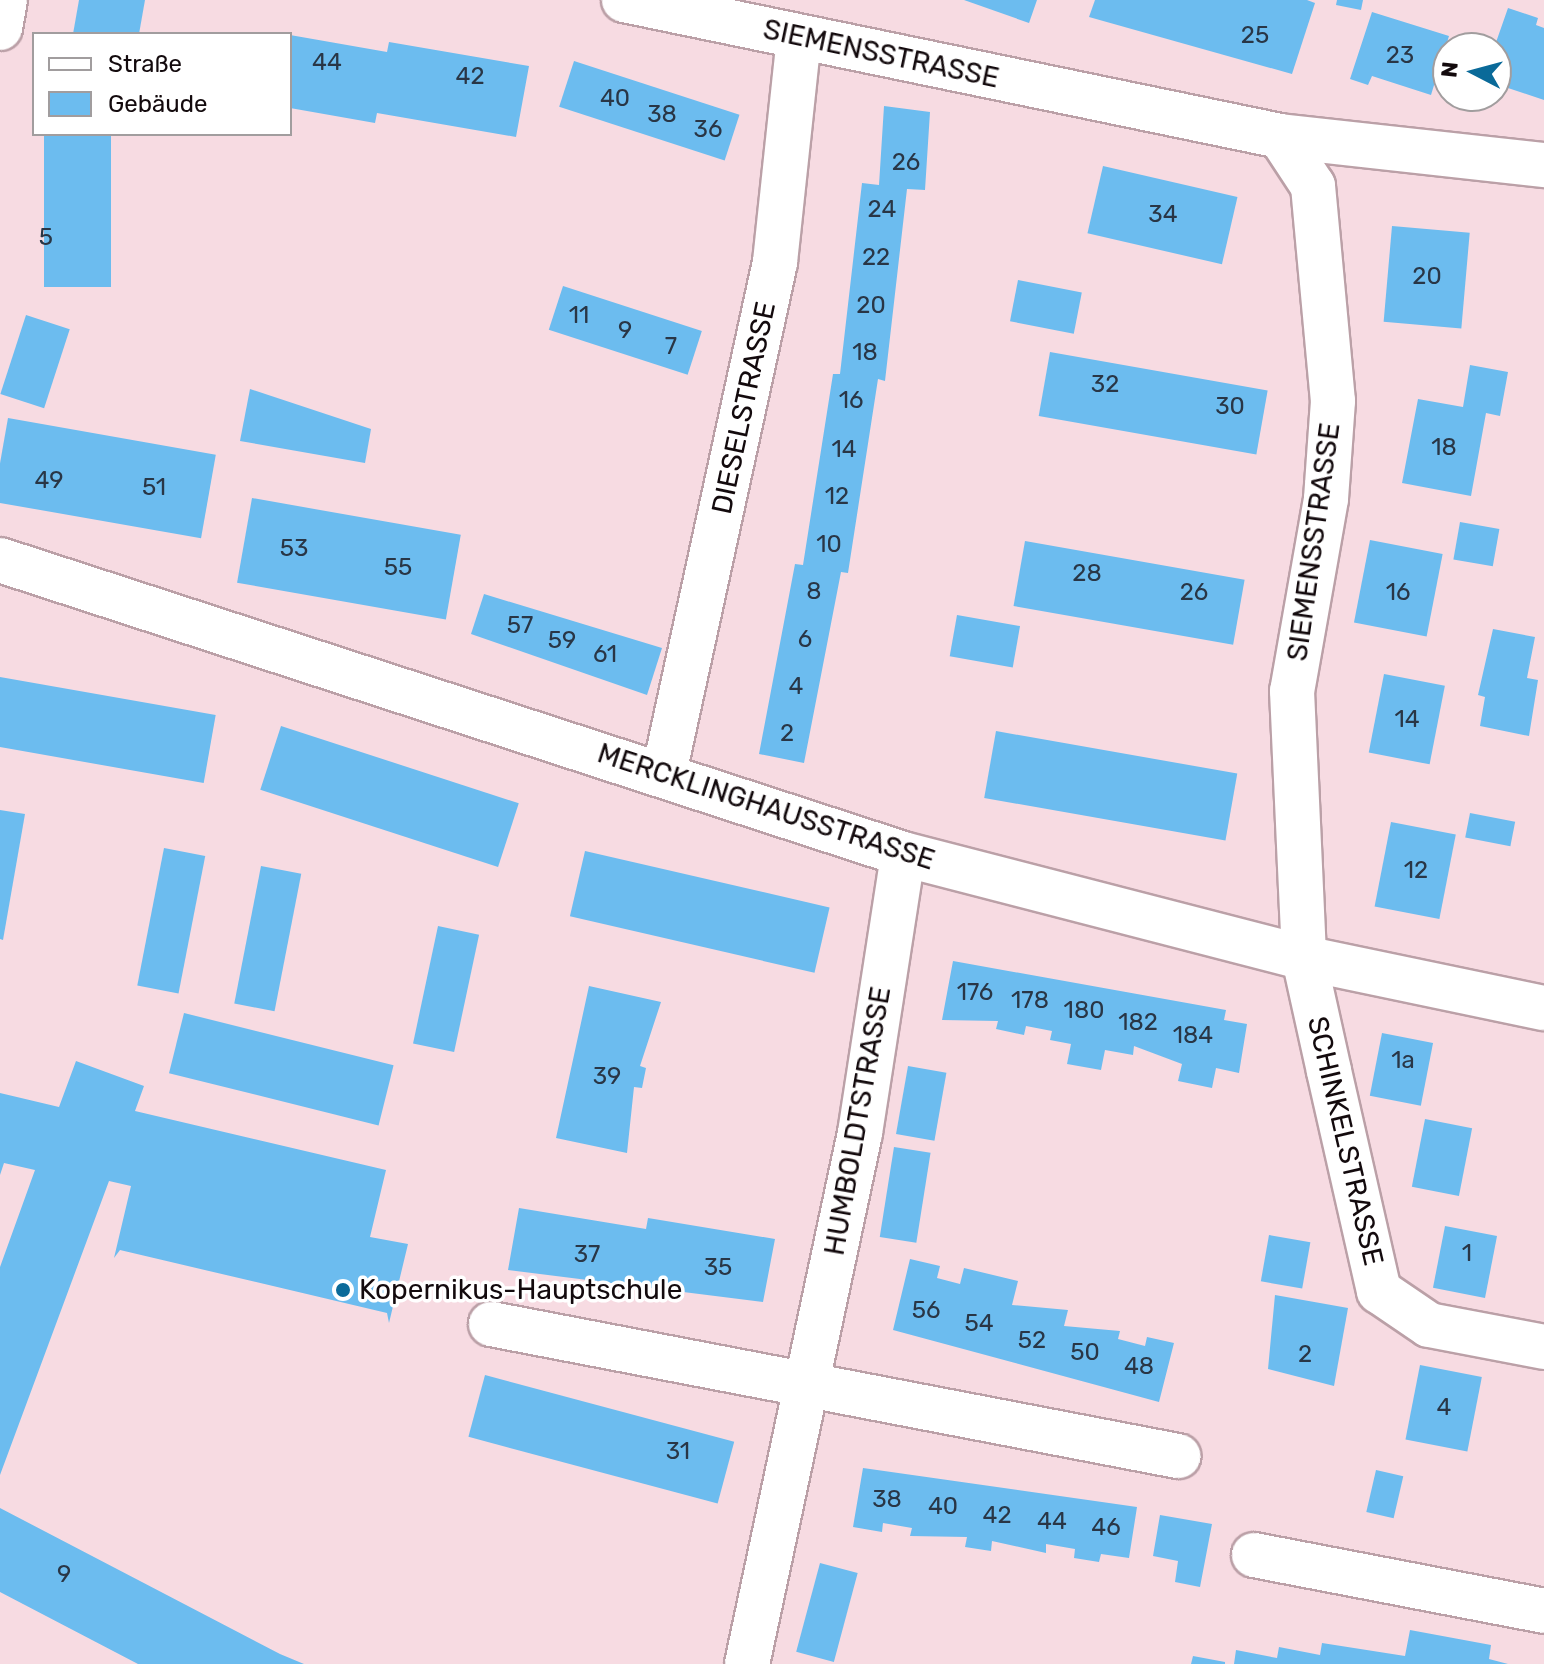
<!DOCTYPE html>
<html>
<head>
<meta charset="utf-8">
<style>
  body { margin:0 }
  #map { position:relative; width:1544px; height:1664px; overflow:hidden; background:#f7dbe2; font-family:Rubik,sans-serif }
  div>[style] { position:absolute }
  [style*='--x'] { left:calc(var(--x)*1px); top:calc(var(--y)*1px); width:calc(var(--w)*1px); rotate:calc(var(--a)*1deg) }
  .building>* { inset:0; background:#6cbcef; transform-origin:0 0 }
  .roads { filter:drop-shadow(2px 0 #bba0a7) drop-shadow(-2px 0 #bba0a7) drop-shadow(0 2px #bba0a7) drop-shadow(0 -2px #bba0a7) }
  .street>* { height:44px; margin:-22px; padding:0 22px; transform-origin:22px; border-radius:22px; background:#fff }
  .dots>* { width:22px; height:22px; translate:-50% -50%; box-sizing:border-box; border:4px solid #fff; border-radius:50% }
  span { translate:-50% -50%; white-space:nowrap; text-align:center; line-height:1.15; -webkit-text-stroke:7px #fff; paint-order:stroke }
  .number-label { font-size:24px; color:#293646 }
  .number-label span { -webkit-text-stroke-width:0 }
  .street-label { font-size:28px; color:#130a0d }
  .poi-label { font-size:28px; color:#130a0d }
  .left { translate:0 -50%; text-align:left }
  .legend { position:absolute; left:32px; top:32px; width:260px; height:104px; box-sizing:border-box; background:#fff; border:2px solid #a19d9e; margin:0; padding:10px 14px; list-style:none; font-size:24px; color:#130a0d }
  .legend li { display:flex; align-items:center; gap:16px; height:40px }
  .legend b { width:40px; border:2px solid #a19d9e }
  .north { position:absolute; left:1432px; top:32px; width:80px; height:80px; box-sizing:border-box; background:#fff; border:2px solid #a19d9e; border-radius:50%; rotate:276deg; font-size:22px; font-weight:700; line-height:32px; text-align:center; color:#130a0d }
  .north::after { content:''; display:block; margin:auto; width:28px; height:36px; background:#0a6a99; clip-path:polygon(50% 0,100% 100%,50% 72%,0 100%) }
</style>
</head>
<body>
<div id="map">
  <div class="building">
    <i style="clip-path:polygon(79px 0,145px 0,139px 34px,73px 34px)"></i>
    <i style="clip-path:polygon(964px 0,1037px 0,1029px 23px)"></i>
    <i style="clip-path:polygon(1095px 0,1307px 0,1315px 3px,1292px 74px,1089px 17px)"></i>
    <i style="clip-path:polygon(1337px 0,1363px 0,1361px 10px,1336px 5px)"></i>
    <i style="clip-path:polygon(1508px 8px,1538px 18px,1536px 25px,1544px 28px,1544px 100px,1496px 84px,1494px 48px)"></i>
    <i style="clip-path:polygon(1372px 12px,1449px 36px,1431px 95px,1372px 76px,1368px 85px,1350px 79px)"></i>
    <i style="clip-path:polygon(290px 35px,387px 52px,389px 42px,529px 66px,516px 137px,377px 113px,375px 123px,290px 108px)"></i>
    <i style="left:574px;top:61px;width:174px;height:48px;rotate:18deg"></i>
    <i style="clip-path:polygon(884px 106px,930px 112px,925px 190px,907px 189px,885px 381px,878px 379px,848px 573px,841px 572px,804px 763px,759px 754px,795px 564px,803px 565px,833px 374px,840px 374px,862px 183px,879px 185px)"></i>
    <i style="left:44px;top:134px;width:67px;height:153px"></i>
    <i style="left:1103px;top:166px;width:138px;height:69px;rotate:13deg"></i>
    <i style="left:1392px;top:226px;width:78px;height:96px;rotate:5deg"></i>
    <i style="left:1018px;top:280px;width:65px;height:42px;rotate:11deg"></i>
    <i style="left:563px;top:286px;width:146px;height:46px;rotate:18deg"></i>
    <i style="left:26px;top:315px;width:46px;height:83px;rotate:18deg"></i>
    <i style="left:1050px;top:352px;width:221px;height:65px;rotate:10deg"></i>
    <i style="clip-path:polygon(1470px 365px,1508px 372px,1500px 416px,1486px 413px,1471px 496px,1402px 483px,1418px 399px,1463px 407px)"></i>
    <i style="clip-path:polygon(250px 389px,371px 429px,365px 463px,240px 441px)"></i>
    <i style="left:8px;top:418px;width:211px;height:85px;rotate:10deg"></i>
    <i style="left:252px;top:498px;width:212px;height:86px;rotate:10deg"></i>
    <i style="left:1460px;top:522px;width:40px;height:38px;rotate:10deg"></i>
    <i style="left:1370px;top:540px;width:74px;height:84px;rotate:11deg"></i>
    <i style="left:1025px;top:541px;width:223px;height:66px;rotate:10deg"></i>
    <i style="clip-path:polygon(484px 594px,662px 648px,647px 695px,471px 634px)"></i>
    <i style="left:957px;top:615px;width:64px;height:42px;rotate:10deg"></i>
    <i style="clip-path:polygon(1493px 629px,1535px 637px,1527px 678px,1538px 680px,1529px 736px,1480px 726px,1485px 697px,1478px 695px)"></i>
    <i style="left:1384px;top:674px;width:62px;height:80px;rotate:11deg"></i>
    <i style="left:0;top:677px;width:219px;height:69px;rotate:10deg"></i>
    <i style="left:281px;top:726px;width:250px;height:67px;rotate:18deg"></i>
    <i style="left:996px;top:731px;width:245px;height:68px;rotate:10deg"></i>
    <i style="clip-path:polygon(0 810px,25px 814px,3px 940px,0 939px)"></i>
    <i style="left:1470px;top:813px;width:46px;height:25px;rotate:11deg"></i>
    <i style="left:1391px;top:822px;width:66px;height:86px;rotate:11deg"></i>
    <i style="left:164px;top:848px;width:42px;height:140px;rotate:11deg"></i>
    <i style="left:585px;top:851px;width:251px;height:67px;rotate:13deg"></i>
    <i style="left:261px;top:866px;width:41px;height:140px;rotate:11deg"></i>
    <i style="left:438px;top:926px;width:42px;height:120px;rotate:12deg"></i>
    <i style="clip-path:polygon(953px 961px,1226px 1010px,1224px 1020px,1247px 1024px,1239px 1073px,1216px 1068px,1212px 1088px,1178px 1081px,1182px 1064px,1134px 1046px,1133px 1055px,1105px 1050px,1101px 1070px,1067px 1064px,1071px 1044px,1050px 1040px,1052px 1031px,1026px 1026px,1024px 1035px,996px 1029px,998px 1021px,942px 1020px)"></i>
    <i style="clip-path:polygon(589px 986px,661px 1002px,640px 1066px,646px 1068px,642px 1088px,634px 1087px,627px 1153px,556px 1138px)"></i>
    <i style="left:184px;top:1013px;width:216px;height:62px;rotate:14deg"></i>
    <i style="left:1382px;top:1033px;width:52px;height:64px;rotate:11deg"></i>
    <i style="clip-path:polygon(76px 1061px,144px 1086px,135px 1111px,386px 1170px,370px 1237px,408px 1244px,389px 1323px,387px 1313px,120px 1250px,114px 1258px,131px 1186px,109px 1181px,0 1475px,0 1267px,35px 1170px,4px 1163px,0 1175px,0 1093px,59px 1107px)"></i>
    <i style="left:908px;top:1066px;width:39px;height:69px;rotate:10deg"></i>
    <i style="left:1425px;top:1119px;width:48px;height:69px;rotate:11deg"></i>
    <i style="left:894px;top:1147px;width:37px;height:91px;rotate:9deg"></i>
    <i style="clip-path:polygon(519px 1208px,646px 1229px,648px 1218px,775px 1239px,763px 1302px,508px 1270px)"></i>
    <i style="left:1445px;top:1226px;width:53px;height:63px;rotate:11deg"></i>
    <i style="left:1269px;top:1235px;width:42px;height:47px;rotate:10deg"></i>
    <i style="clip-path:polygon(910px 1259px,940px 1266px,937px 1278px,960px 1284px,964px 1268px,1018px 1281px,1012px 1305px,1068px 1310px,1064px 1326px,1120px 1331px,1118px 1339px,1145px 1346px,1147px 1337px,1174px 1343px,1159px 1402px,893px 1330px)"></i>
    <i style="clip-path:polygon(1275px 1295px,1348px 1308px,1334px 1386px,1268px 1369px)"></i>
    <i style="left:1420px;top:1365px;width:63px;height:76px;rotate:11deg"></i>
    <i style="left:485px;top:1375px;width:258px;height:64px;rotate:15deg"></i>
    <i style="clip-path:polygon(863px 1468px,1137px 1507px,1129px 1558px,1101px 1554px,1099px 1562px,1074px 1558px,1075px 1549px,1046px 1544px,1046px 1553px,992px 1541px,991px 1551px,965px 1547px,967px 1537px,910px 1536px,912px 1528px,883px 1523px,882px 1532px,853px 1527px)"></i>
    <i style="left:1376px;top:1470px;width:28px;height:43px;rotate:13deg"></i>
    <i style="clip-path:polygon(0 1508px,280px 1654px,304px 1664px,138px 1664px,0 1592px)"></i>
    <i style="clip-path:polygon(1160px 1515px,1212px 1524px,1200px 1587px,1175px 1582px,1178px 1561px,1153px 1556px)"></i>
    <i style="left:820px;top:1563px;width:39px;height:92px;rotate:15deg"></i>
    <i style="clip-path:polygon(1410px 1630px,1491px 1645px,1489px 1659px,1508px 1664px,1234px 1664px,1236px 1650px,1277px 1658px,1279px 1647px,1320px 1655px,1322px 1643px,1405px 1656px)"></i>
    <i style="clip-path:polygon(1193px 1656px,1225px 1662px,1225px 1664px,1191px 1664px)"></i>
  </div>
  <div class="roads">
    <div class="street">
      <i style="--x:624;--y:0;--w:670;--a:11.71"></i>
      <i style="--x:1280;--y:136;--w:266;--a:6.3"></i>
      <i style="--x:0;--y:28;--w:28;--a:-80"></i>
      <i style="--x:1280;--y:136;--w:60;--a:56.6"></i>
      <i style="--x:1313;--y:186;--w:216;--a:84.7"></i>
      <i style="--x:1333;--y:401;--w:98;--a:94.1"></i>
      <i style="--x:1326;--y:499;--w:195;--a:100"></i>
      <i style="--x:1292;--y:691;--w:267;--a:87.4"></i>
      <i style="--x:1304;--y:958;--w:116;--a:77.5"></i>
      <i style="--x:1329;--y:1071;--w:226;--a:77.2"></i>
      <i style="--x:1379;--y:1291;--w:60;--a:34.2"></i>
      <i style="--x:1429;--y:1325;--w:117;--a:10.8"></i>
      <i style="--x:0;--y:560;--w:950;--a:18.03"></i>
      <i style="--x:903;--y:854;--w:414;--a:14.5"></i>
      <i style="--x:1304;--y:958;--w:245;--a:11.8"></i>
      <i style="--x:664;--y:773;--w:523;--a:-77.74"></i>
      <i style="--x:775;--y:262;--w:225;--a:-83.9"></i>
      <i style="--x:491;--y:1324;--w:700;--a:10.88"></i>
      <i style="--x:1254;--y:1555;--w:295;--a:10.9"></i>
      <i style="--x:747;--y:1664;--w:543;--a:-77.99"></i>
      <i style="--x:860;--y:1133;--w:282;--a:-81.2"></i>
    </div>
  </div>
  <div class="dots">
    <i style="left:343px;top:1290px;background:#0a6a99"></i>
  </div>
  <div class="number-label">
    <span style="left:1255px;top:36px">25</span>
    <span style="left:1400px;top:56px">23</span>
    <span style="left:327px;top:63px">44</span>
    <span style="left:470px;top:77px">42</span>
    <span style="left:615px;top:99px">40</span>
    <span style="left:662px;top:115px">38</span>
    <span style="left:708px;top:130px">36</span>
    <span style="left:906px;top:163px">26</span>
    <span style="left:882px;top:210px">24</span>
    <span style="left:1163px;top:215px">34</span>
    <span style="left:46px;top:238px">5</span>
    <span style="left:876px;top:258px">22</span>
    <span style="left:1427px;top:277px">20</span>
    <span style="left:871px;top:306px">20</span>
    <span style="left:579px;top:316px">11</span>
    <span style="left:625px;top:331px">9</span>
    <span style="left:671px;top:347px">7</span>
    <span style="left:865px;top:353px">18</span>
    <span style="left:1105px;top:385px">32</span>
    <span style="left:851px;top:401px">16</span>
    <span style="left:1230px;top:407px">30</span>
    <span style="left:1444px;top:448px">18</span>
    <span style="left:844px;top:450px">14</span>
    <span style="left:49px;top:481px">49</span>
    <span style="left:154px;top:488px">51</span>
    <span style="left:837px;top:497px">12</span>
    <span style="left:829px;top:545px">10</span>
    <span style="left:294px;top:549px">53</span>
    <span style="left:398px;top:568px">55</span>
    <span style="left:1087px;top:574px">28</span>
    <span style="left:814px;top:592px">8</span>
    <span style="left:1194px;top:593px">26</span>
    <span style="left:1398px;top:593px">16</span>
    <span style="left:520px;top:626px">57</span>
    <span style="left:805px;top:640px">6</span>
    <span style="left:562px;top:641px">59</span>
    <span style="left:605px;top:655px">61</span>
    <span style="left:796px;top:687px">4</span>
    <span style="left:1407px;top:720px">14</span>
    <span style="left:787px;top:734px">2</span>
    <span style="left:1416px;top:871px">12</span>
    <span style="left:975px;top:993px">176</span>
    <span style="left:1030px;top:1001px">178</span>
    <span style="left:1084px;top:1011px">180</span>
    <span style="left:1138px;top:1023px">182</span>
    <span style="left:1193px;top:1036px">184</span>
    <span style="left:1403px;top:1061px">1a</span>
    <span style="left:607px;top:1077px">39</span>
    <span style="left:1467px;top:1254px">1</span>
    <span style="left:587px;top:1255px">37</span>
    <span style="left:718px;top:1268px">35</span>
    <span style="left:926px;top:1311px">56</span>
    <span style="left:979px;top:1324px">54</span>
    <span style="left:1032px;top:1341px">52</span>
    <span style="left:1085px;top:1353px">50</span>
    <span style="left:1305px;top:1355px">2</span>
    <span style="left:1139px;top:1367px">48</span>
    <span style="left:1444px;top:1408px">4</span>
    <span style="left:678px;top:1452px">31</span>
    <span style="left:887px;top:1500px">38</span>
    <span style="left:943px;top:1507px">40</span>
    <span style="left:997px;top:1516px">42</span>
    <span style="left:1052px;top:1522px">44</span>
    <span style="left:1106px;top:1528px">46</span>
    <span style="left:64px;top:1575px">9</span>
  </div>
  <div class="street-label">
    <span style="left:881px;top:54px;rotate:12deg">SIEMENSSTRASSE</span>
    <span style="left:744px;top:408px;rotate:-78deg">DIESELSTRASSE</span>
    <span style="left:1314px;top:542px;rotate:-82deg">SIEMENSSTRASSE</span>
    <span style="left:766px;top:807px;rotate:18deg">MERCKLINGHAUSSTRASSE</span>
    <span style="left:858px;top:1121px;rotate:-80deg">HUMBOLDTSTRASSE</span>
    <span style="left:1345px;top:1141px;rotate:77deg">SCHINKELSTRASSE</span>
  </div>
  <div class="poi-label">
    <span class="left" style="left:359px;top:1290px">Kopernikus-Hauptschule</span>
  </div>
  <ul class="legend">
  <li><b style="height:10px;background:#fff"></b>Straße</li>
  <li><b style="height:22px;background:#6cbcef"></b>Gebäude</li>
  </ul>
  <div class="north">N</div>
</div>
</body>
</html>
